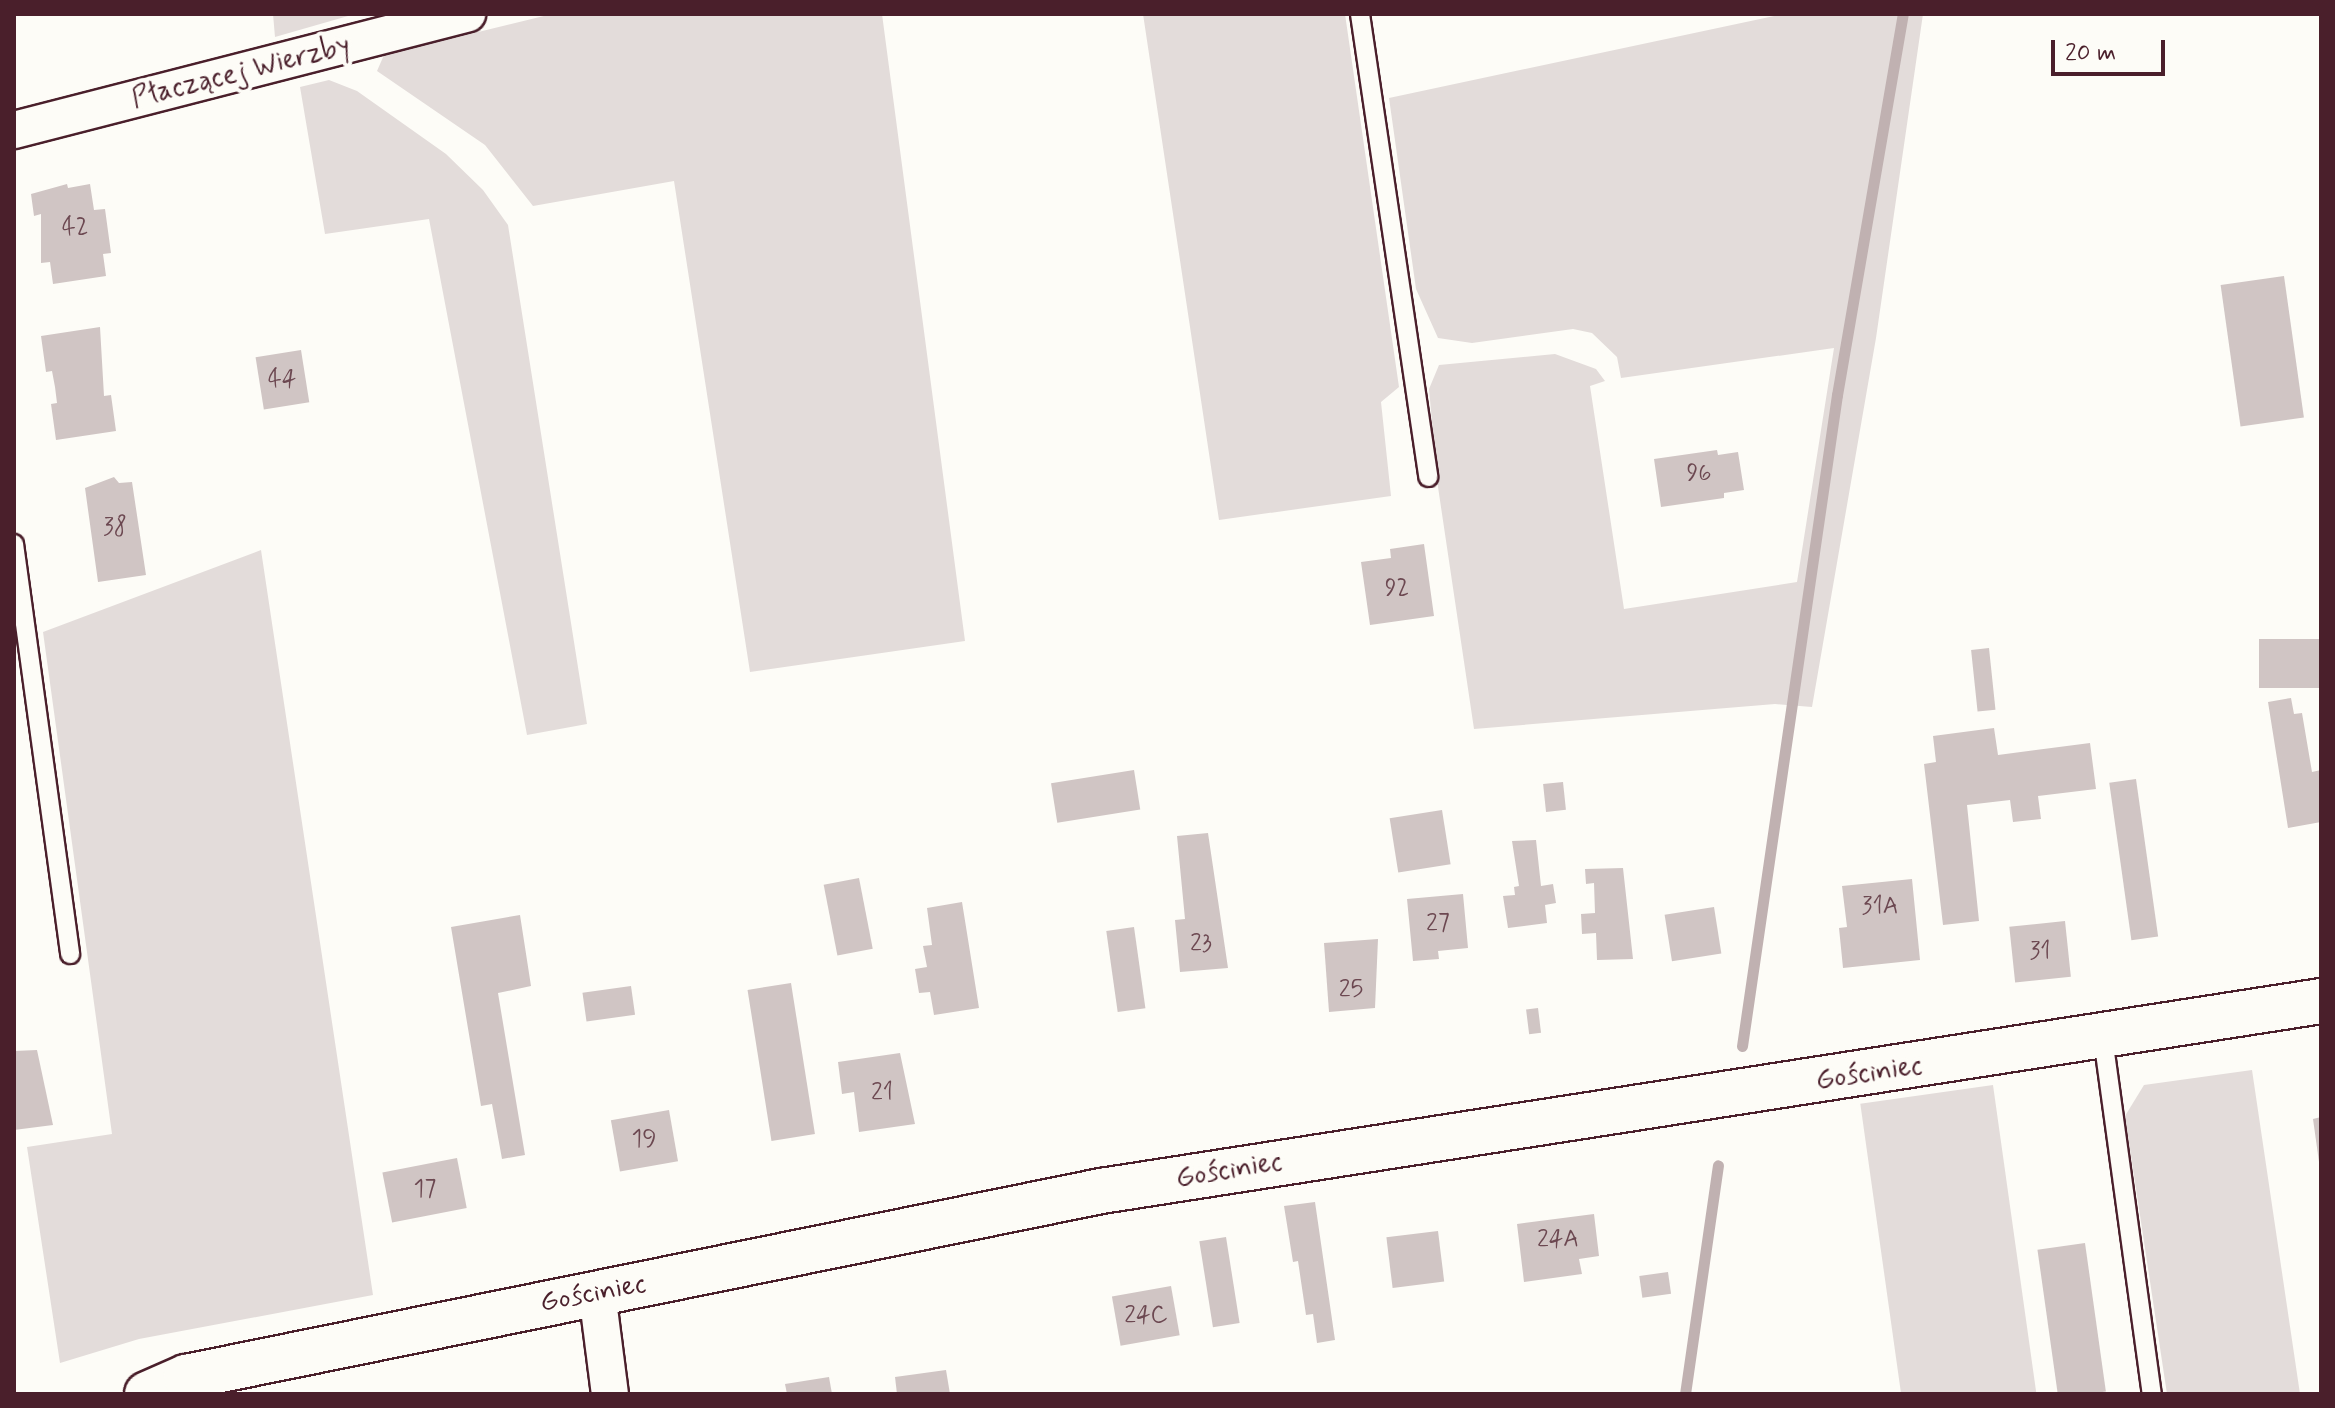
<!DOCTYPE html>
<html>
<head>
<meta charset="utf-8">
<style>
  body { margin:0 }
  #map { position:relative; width:2335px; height:1408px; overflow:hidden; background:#fdfcf7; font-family:Mynerve,sans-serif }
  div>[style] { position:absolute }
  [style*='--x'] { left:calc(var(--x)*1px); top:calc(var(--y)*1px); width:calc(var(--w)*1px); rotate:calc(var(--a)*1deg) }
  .green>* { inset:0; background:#e3dcda; transform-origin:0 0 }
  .stream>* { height:11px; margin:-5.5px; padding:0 5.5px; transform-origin:5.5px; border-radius:5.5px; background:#c0b1b1 }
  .building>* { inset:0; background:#d0c5c4; transform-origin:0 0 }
  .roads { filter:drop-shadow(2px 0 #4a1f2b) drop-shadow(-2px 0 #4a1f2b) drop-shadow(0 2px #4a1f2b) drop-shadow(0 -2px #4a1f2b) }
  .lane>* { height:18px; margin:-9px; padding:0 9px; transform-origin:9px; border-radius:9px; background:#fdfcf7 }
  .street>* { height:36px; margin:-18px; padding:0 18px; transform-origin:18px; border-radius:18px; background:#fdfcf7 }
  .secondary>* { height:44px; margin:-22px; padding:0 22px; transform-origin:22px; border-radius:22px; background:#fdfcf7 }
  span { translate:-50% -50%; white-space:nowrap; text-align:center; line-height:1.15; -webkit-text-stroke:8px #fdfcf7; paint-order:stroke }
  .number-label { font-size:24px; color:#6c4851 }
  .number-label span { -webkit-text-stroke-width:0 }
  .street-label { font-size:28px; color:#4a1f2b }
  .frame { position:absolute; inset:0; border:16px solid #4a1f2b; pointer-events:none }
  .scale { position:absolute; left:2051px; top:40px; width:114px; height:36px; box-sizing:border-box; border:4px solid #4a1f2b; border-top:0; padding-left:10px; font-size:24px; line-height:28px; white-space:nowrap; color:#4a1f2b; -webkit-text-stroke:6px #fdfcf7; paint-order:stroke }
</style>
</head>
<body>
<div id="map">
  <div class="green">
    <i style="clip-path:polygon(273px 14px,355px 14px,275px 37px)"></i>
    <i style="clip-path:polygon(552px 14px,882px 14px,965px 641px,750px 672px,674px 181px,533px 206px,485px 145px,377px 71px,384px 55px)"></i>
    <i style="clip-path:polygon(1143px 14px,1345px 14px,1399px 387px,1381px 402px,1391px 496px,1219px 520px)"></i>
    <i style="clip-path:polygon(1783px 14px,1923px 14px,1876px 338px,1812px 707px,1775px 704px,1474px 729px,1438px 487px,1429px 389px,1439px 365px,1555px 354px,1596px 369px,1605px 381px,1590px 386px,1624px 609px,1797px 582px,1834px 348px,1621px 378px,1617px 357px,1592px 333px,1573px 329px,1472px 343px,1438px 338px,1416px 289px,1389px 98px)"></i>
    <i style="clip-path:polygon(329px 80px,357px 91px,446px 154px,483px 190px,508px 225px,587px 724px,527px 735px,429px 219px,325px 234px,300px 87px)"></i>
    <i style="clip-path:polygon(261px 550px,373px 1295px,139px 1339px,60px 1363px,27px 1147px,112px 1134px,43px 632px)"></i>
    <i style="clip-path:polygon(2252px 1070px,2300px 1394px,2167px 1394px,2125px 1116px,2144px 1085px)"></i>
    <i style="left:1993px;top:1085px;width:312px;height:134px;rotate:82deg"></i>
  </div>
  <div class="stream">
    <i style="--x:1742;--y:1046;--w:658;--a:-81.7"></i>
    <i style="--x:1837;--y:395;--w:387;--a:-80.2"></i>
    <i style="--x:1685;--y:1394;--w:231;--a:-81.8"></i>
  </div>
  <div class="building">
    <i style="clip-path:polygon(67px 184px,68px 188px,90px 184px,94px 210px,105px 209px,111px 253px,103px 254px,106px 276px,53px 284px,50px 262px,41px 263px,41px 214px,34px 216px,31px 194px)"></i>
    <i style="left:2284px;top:276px;width:143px;height:64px;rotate:82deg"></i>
    <i style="clip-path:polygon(100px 327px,104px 396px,111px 395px,116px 431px,56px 440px,51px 404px,57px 403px,55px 387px,52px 371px,46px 372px,41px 336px)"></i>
    <i style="left:301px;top:350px;width:53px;height:46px;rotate:81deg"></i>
    <i style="clip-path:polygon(1717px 450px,1718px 455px,1738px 452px,1744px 490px,1724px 493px,1724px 498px,1661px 507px,1654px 459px)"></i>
    <i style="clip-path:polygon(114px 477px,119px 483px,132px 482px,146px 575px,98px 582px,85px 488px)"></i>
    <i style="clip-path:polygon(1424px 544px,1434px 616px,1370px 625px,1361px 562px,1391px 558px,1390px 549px)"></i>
    <i style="left:2321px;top:639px;width:49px;height:62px;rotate:90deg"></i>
    <i style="left:1989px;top:648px;width:62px;height:18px;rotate:84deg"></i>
    <i style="clip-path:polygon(2291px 698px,2294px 714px,2302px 713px,2312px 772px,2321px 770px,2321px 822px,2288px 828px,2268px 702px)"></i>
    <i style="clip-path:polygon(1994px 728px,1998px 755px,2090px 743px,2096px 789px,2038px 796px,2041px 819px,2013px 822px,2010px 800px,1967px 805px,1979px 921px,1943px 925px,1924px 764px,1936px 762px,1933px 736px)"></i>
    <i style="left:1134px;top:770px;width:40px;height:84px;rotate:81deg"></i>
    <i style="left:2136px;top:779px;width:159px;height:27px;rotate:82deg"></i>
    <i style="left:1563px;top:782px;width:28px;height:20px;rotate:84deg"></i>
    <i style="left:1442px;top:810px;width:55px;height:53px;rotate:81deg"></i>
    <i style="clip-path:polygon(1208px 833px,1228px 968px,1180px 972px,1175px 920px,1185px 919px,1177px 836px)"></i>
    <i style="clip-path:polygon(1536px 840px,1541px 886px,1553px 884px,1556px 903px,1545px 905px,1547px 923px,1508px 928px,1503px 896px,1515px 895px,1514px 887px,1519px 886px,1512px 841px)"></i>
    <i style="clip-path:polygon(1623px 868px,1633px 959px,1597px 960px,1596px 933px,1582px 934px,1581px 914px,1595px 913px,1594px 883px,1586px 884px,1585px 869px)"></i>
    <i style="left:859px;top:878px;width:72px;height:36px;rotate:79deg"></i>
    <i style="clip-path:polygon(1912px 879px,1920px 960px,1843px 968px,1839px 928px,1847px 927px,1842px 886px)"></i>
    <i style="clip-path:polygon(1463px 894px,1468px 948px,1438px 951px,1439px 959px,1413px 961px,1407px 899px)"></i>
    <i style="clip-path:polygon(962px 902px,979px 1008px,934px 1015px,930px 992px,919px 993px,915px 969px,927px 967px,923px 946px,932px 945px,927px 908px)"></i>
    <i style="left:1714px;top:907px;width:47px;height:50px;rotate:81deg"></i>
    <i style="clip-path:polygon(520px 915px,531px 986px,498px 993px,525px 1155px,502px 1159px,492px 1104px,481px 1106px,451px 927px)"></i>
    <i style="left:2065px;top:921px;width:56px;height:56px;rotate:84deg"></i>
    <i style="left:1134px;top:927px;width:82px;height:28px;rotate:82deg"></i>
    <i style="clip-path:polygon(1378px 939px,1375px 1008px,1329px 1012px,1324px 943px)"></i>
    <i style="left:791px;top:983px;width:153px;height:44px;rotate:81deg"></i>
    <i style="left:631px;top:986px;width:29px;height:49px;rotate:82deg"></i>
    <i style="left:1538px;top:1008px;width:25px;height:12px;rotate:83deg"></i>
    <i style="clip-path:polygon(37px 1050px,53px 1125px,14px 1130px,14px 1051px)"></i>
    <i style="clip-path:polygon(900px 1053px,915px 1124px,859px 1132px,854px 1092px,842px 1094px,838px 1062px)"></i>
    <i style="left:669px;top:1110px;width:52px;height:59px;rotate:80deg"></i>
    <i style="clip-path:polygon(2321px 1117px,2321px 1162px,2319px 1162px,2313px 1119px)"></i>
    <i style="left:457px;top:1158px;width:51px;height:76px;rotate:79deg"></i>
    <i style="clip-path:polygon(1315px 1202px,1335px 1340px,1317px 1343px,1313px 1314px,1306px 1315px,1298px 1261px,1293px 1262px,1284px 1206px)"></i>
    <i style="clip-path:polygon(1594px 1214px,1599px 1256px,1579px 1259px,1582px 1274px,1524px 1282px,1517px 1224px)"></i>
    <i style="left:1438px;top:1231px;width:51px;height:52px;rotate:83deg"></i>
    <i style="left:1226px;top:1237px;width:87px;height:27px;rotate:81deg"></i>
    <i style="left:2085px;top:1243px;width:150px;height:48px;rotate:82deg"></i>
    <i style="left:1668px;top:1272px;width:22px;height:29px;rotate:82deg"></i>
    <i style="left:1171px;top:1286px;width:50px;height:60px;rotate:80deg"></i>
    <i style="clip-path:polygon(946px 1370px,950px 1394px,897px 1394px,895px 1377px)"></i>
    <i style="clip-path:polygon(829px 1377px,832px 1394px,787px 1394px,785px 1384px)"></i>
  </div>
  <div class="roads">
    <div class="lane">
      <i style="--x:1360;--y:14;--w:468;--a:81.6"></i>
      <i style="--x:14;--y:544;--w:414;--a:82.2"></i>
      <i style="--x:2103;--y:1038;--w:359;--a:82.2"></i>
    </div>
    <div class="street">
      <i style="--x:14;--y:130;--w:468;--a:-14.4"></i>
      <i style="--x:597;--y:1293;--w:102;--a:82.7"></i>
    </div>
    <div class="secondary">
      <i style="--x:147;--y:1394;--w:43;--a:-23.6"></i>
      <i style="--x:186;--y:1377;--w:934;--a:-11.49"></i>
      <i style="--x:1101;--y:1191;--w:1235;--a:-8.85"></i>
    </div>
  </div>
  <div class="number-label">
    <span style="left:75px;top:228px">42</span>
    <span style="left:282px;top:380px">44</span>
    <span style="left:1699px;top:474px">96</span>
    <span style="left:115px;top:528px">38</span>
    <span style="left:1397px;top:589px">92</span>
    <span style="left:1880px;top:907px">31A</span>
    <span style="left:1438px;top:924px">27</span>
    <span style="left:1201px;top:944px">23</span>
    <span style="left:2040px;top:952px">31</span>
    <span style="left:1351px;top:990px">25</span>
    <span style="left:882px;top:1093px">21</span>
    <span style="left:644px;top:1140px">19</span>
    <span style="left:425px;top:1190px">17</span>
    <span style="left:1558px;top:1240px">24A</span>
    <span style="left:1146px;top:1316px">24C</span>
  </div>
  <div class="street-label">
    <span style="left:241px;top:73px;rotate:-14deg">Płaczącej Wierzby</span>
    <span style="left:1869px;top:1074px;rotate:-8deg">Gościniec</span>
    <span style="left:1229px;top:1171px;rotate:-9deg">Gościniec</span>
    <span style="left:593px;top:1294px;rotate:-11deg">Gościniec</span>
  </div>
  <div class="frame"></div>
  <div class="scale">20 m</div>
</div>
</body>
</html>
